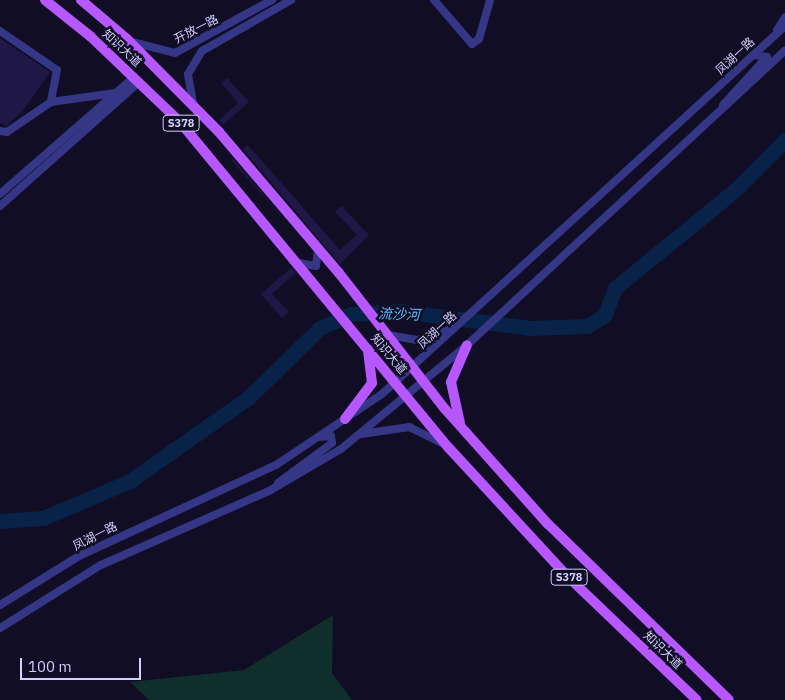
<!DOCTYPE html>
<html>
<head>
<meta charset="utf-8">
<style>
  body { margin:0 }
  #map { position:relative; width:785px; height:700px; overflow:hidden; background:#100d24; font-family:"IBM Plex Sans","Noto Sans SC",sans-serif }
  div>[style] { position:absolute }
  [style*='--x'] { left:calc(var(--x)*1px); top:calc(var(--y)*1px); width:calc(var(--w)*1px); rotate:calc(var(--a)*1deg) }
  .green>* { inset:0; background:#102f2c }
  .river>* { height:15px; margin:-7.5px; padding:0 7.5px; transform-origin:7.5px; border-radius:7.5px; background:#092348 }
  .building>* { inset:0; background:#1f1846 }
  .minor>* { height:8px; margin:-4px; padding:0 4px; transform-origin:4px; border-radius:4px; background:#353686 }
  .major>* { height:10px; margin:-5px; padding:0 5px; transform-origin:5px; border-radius:5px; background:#b757ff }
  span { translate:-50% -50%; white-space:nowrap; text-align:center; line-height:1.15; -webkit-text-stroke:5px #100d24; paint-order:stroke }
  .shield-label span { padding:1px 4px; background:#100d24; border:1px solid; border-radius:4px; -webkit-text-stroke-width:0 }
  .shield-label { font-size:11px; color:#d3d0ff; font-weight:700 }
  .street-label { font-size:12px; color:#d3d0ff }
  .water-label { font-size:14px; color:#5ebdff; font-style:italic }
  .scale { position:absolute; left:20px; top:658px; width:121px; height:22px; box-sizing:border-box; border:2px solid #d3d0ff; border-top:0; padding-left:6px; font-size:15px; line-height:18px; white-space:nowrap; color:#d3d0ff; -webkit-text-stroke:4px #100d24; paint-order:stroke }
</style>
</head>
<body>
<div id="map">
  <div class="green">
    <i style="clip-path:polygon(333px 615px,332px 673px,352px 700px,149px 700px,130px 682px,244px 670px)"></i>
  </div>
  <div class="river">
    <i style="--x:0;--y:521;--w:43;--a:-4"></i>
    <i style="--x:43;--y:518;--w:95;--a:-23"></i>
    <i style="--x:130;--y:481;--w:146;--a:-35.2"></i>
    <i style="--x:249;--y:397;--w:99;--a:-44.2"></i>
    <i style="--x:320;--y:328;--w:34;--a:-24"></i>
    <i style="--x:351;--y:314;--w:50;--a:-3.4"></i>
    <i style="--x:401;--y:311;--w:130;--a:7.5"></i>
    <i style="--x:530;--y:328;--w:57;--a:-2"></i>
    <i style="--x:587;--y:326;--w:21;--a:-31"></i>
    <i style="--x:605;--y:315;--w:29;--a:-70"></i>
    <i style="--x:615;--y:288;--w:154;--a:-39.2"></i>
    <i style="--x:734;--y:191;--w:72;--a:-45"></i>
  </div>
  <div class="building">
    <i style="clip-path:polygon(0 38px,50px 72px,23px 111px,6px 126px,0 123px)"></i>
    <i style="clip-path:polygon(227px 78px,249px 102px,223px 125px,219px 120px,238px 103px,221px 83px)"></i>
    <i style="clip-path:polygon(248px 145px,340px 250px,357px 235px,335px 212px,342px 206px,369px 235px,340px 264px,243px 149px)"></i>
    <i style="clip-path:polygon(232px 158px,294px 231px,231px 160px)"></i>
    <i style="clip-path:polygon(291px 268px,296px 273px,272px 294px,289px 312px,282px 318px,261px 294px)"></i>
  </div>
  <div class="minor">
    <i style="--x:434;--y:0;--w:58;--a:49.2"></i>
    <i style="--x:472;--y:44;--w:9;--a:-36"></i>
    <i style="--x:479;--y:39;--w:41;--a:-74.2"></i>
    <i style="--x:777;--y:30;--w:15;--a:-58"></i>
    <i style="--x:0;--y:31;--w:69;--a:34.4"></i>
    <i style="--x:57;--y:70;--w:33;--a:101"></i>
    <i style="--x:132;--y:42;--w:44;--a:14.3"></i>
    <i style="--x:175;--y:53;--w:111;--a:-28.7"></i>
    <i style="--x:193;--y:103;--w:29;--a:-100"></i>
    <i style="--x:188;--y:74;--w:27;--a:-59"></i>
    <i style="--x:202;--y:51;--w:103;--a:-29.8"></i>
    <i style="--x:723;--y:105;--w:65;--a:-47.5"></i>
    <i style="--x:767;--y:57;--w:13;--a:-171"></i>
    <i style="--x:0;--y:131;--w:7;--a:8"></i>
    <i style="--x:7;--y:132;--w:53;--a:-34.3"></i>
    <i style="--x:51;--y:102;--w:65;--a:-8"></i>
    <i style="--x:0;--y:194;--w:178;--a:-41.1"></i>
    <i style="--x:0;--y:206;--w:186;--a:-41.7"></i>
    <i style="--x:299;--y:263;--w:17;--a:10"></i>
    <i style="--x:316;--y:266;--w:17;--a:-83"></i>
    <i style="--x:388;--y:335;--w:29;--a:10"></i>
    <i style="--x:417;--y:340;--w:38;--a:-17"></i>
    <i style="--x:361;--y:434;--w:49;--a:-8.3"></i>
    <i style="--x:409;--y:427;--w:37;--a:26"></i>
    <i style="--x:278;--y:483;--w:67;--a:-36.5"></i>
    <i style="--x:332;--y:443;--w:7;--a:-98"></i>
    <i style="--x:331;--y:436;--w:11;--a:175"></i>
    <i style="--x:0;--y:605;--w:93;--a:-31.8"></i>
    <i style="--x:79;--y:556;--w:217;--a:-24.8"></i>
    <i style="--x:276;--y:465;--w:128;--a:-33.8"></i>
    <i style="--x:382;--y:394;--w:546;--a:-42.4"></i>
    <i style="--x:0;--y:628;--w:119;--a:-32"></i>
    <i style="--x:101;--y:565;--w:184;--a:-23.8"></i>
    <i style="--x:269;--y:491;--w:83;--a:-30.3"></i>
    <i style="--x:341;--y:449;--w:163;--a:-39.5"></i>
    <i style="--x:467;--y:345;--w:433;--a:-42.8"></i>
  </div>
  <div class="major">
    <i style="--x:45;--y:0;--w:58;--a:38.7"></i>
    <i style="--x:90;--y:36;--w:124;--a:43.7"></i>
    <i style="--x:180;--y:122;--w:421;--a:50.5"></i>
    <i style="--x:448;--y:447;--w:173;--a:47.3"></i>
    <i style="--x:565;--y:574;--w:182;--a:43.7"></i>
    <i style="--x:81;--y:0;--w:60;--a:40.3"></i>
    <i style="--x:127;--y:39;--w:131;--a:45.3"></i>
    <i style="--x:219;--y:132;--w:185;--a:49.6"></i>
    <i style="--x:339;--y:273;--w:172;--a:52.1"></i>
    <i style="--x:445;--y:409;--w:154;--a:48.2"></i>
    <i style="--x:548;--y:524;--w:252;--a:44.2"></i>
    <i style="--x:345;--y:419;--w:45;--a:-53.1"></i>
    <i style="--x:372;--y:383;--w:34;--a:-97"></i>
    <i style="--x:460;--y:423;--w:42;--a:-102.4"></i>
    <i style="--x:451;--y:382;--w:40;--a:-66.6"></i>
  </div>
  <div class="shield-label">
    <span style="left:181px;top:123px">S378</span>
    <span style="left:569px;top:577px">S378</span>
  </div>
  <div class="street-label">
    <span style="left:196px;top:29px;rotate:-27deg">开放一路</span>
    <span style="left:122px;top:48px;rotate:43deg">知识大道</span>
    <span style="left:735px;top:56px;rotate:-43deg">凤湖一路</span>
    <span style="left:437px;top:330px;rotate:-43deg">凤湖一路</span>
    <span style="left:389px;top:354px;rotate:50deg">知识大道</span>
    <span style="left:95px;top:536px;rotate:-27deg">凤湖一路</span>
    <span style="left:663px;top:650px;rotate:44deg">知识大道</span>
  </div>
  <div class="water-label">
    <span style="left:399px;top:314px;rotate:2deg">流沙河</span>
  </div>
  <div class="scale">100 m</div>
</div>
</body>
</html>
